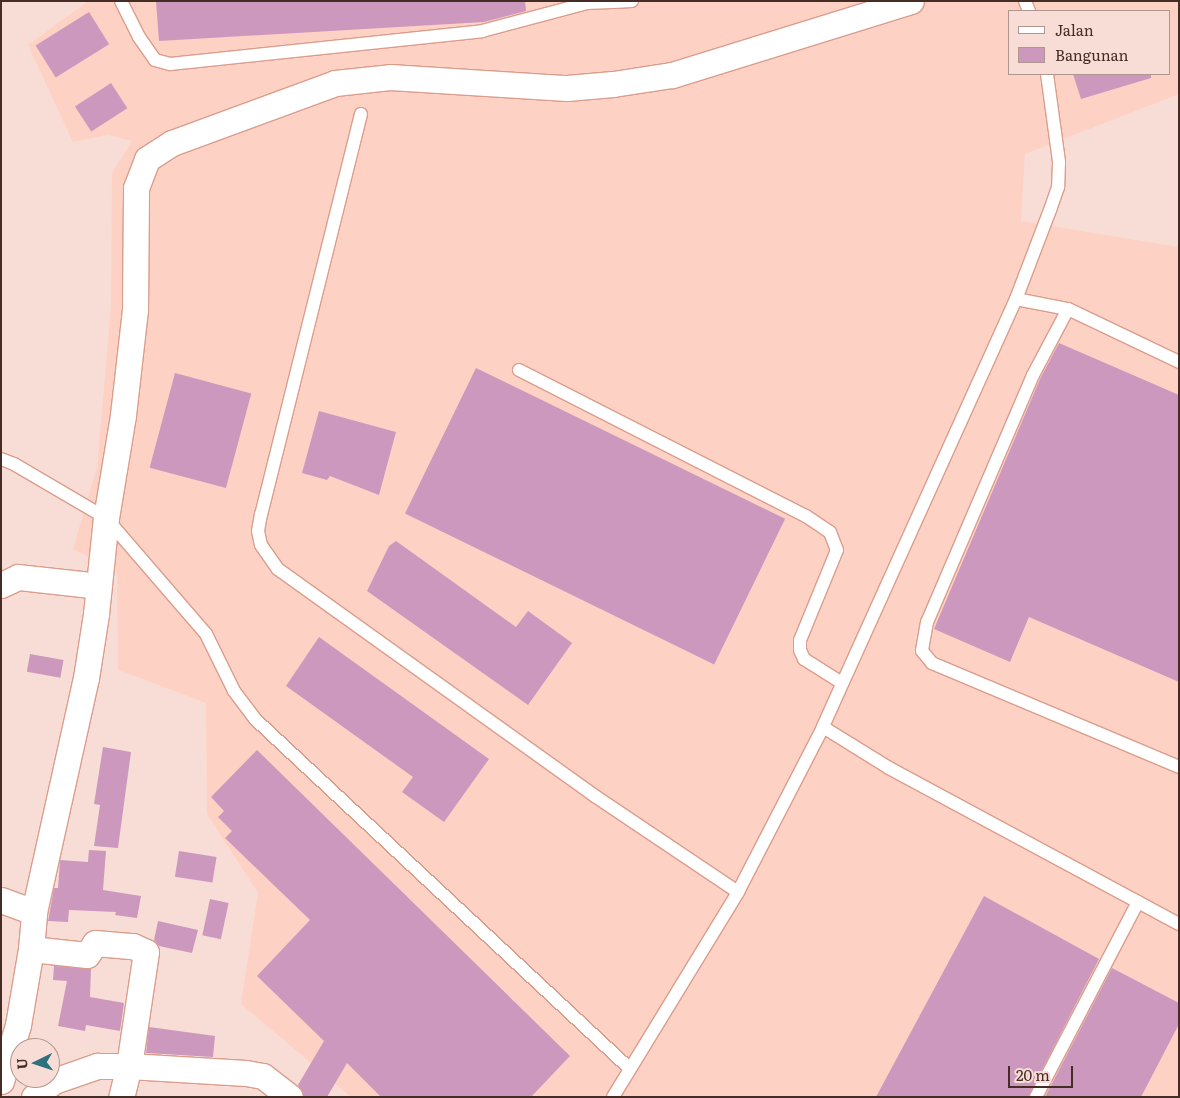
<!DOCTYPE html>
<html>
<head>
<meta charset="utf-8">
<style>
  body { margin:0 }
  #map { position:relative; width:1180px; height:1098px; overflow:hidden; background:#f8ddd6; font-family:Literata,serif }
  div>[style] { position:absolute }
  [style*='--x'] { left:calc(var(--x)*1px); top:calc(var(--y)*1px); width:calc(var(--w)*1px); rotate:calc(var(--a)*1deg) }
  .built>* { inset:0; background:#fed1c5 }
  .building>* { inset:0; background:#cc98be; transform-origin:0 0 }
  .roads { filter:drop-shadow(1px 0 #db9d8b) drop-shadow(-1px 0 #db9d8b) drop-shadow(0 1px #db9d8b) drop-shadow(0 -1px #db9d8b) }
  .lane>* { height:12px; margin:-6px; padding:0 6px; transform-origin:6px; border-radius:6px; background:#fff }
  .street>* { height:25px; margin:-12.5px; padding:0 12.5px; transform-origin:12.5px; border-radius:12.5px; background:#fff }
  span { translate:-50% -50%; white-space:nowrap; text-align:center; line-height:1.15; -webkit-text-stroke:5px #f8ddd6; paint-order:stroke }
  .frame { position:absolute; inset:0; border:2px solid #452c25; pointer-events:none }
  .legend { position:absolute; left:1008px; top:10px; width:162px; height:65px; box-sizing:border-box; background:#f8ddd6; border:1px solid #b0968f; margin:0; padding:6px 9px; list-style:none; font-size:15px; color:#452c25 }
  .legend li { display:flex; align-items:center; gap:10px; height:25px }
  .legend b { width:25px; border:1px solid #b0968f }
  .north { position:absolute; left:10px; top:1038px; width:50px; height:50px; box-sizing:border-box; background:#f8ddd6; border:1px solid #b0968f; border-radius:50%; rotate:266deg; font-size:14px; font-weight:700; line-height:20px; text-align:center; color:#452c25 }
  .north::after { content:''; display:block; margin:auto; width:18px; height:22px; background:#2e7282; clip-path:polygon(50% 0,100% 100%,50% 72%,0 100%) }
  .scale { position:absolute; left:1008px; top:1066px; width:65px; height:22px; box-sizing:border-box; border:2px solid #452c25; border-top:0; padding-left:6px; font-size:15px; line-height:18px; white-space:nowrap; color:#452c25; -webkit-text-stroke:4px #f8ddd6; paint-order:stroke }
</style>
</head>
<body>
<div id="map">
  <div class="built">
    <i style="clip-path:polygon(evenodd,88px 1px,1179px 1px,1179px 94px,1025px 154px,1021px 221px,1179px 247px,1179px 1097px,351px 1097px,241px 1004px,258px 893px,207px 814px,206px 703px,118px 670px,117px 571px,73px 549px,97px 467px,111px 307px,112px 173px,132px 141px,108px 135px,73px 142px,28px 45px,88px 1px,1009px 11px,1169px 11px,1169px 74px,1009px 74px,1009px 11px)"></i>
  </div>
  <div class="building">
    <i style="clip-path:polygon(156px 1px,525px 1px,526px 11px,484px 22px,159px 41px)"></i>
    <i style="left:89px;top:12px;width:38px;height:63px;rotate:58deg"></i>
    <i style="clip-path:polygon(1073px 74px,1151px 74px,1151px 78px,1081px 99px)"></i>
    <i style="left:111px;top:83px;width:30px;height:43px;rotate:57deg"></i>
    <i style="clip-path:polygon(1059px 343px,1179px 395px,1179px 682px,1029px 617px,1010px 662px,934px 629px,1040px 379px)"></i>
    <i style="left:476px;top:368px;width:344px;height:162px;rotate:26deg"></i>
    <i style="left:175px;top:373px;width:79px;height:98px;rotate:15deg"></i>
    <i style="clip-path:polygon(319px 411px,396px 432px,379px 495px,330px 476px,327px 480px,302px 473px)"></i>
    <i style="clip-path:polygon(396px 541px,516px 627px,528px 611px,572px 643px,528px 705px,367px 591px,389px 546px)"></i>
    <i style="clip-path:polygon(319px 637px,489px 759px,444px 822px,402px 792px,413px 777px,286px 686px)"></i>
    <i style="left:30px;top:654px;width:34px;height:18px;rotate:10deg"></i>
    <i style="clip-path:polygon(103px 747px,131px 752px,118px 848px,94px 846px,100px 805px,94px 804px)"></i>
    <i style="clip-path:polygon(257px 750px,570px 1056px,531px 1097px,381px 1097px,347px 1063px,327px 1097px,304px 1097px,298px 1085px,324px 1041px,257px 976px,310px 920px,225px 838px,232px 831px,218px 817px,224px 811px,211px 797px)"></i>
    <i style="clip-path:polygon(89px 850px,106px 851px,103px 890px,141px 896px,137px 918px,115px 915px,116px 912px,69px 910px,68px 922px,48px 921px,54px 888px,58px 888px,60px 860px,88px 862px)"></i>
    <i style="left:179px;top:851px;width:38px;height:26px;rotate:9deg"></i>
    <i style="clip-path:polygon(984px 896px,1099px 959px,1028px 1097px,876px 1097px)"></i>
    <i style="left:210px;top:899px;width:19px;height:37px;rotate:12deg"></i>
    <i style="clip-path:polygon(158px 921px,198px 930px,192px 953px,159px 946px,154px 940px)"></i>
    <i style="clip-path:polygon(54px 966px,91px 968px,90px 997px,124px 1003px,120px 1031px,86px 1025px,85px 1031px,58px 1026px,67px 981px,53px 980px)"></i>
    <i style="clip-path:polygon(1112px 968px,1179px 1003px,1179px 1024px,1141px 1097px,1045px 1097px)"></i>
    <i style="clip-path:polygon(149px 1027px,215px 1036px,213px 1057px,146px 1053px)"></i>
  </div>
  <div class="roads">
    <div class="lane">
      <i style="--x:121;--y:1;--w:40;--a:63.4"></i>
      <i style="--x:139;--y:37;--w:28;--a:55"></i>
      <i style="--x:155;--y:60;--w:16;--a:15"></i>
      <i style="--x:170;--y:64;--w:314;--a:-6"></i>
      <i style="--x:482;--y:31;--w:109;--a:-14.9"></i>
      <i style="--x:587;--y:3;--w:45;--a:-2.5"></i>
      <i style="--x:1025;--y:1;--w:11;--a:68"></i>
      <i style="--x:1047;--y:74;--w:89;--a:82.2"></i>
      <i style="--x:1059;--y:162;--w:25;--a:92"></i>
      <i style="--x:1058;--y:187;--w:24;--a:109"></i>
      <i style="--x:1050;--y:210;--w:95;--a:110.9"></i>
      <i style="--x:1016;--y:299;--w:470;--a:114.3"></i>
      <i style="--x:823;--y:727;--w:78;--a:31.8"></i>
      <i style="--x:889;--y:768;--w:329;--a:28.3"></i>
      <i style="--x:361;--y:114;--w:412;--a:104"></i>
      <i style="--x:261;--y:514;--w:17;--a:100"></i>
      <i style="--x:258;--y:531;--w:14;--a:78"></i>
      <i style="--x:261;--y:545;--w:29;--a:55"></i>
      <i style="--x:278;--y:569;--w:390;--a:35.6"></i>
      <i style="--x:595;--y:796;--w:172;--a:33.9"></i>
      <i style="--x:1016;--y:299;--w:53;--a:10.9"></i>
      <i style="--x:1068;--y:309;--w:75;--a:117.9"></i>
      <i style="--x:1033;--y:375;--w:269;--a:113.2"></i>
      <i style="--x:927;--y:622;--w:29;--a:100"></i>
      <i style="--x:922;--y:651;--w:16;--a:50"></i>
      <i style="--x:932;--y:663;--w:268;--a:22.8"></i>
      <i style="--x:1068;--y:309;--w:123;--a:25.5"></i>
      <i style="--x:519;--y:370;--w:322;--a:27"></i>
      <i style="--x:806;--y:516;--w:29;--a:34"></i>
      <i style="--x:830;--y:532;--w:19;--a:69"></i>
      <i style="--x:837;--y:550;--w:97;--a:112.3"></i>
      <i style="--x:800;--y:640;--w:10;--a:90"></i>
      <i style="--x:800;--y:650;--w:10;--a:66"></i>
      <i style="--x:804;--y:659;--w:45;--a:32.3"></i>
      <i style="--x:1;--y:459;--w:14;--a:21"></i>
      <i style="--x:14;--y:464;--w:107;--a:30.4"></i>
      <i style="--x:106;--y:518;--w:153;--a:49.2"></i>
      <i style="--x:206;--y:634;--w:64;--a:63.8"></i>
      <i style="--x:234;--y:691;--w:35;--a:53"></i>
      <i style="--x:255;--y:719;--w:512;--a:43.02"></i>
      <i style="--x:613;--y:1097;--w:240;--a:-58.6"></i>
      <i style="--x:738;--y:892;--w:186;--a:-62.7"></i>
      <i style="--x:1036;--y:1097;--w:220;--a:-62.4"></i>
    </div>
    <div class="street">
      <i style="--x:1;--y:585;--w:19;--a:-25"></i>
      <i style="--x:18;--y:577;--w:81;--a:6.3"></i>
      <i style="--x:1;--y:900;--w:35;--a:20"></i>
      <i style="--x:31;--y:949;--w:56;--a:6.1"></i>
      <i style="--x:87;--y:955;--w:14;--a:-56"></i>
      <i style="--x:95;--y:943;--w:38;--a:5"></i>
      <i style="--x:133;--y:946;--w:14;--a:25"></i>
      <i style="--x:146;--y:952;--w:115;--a:98.5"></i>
      <i style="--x:129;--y:1066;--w:32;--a:104"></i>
      <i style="--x:1;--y:1081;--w:59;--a:-73.1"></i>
      <i style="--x:18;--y:1025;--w:77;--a:-80.3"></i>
      <i style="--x:31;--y:949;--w:37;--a:-85"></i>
      <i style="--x:34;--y:912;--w:240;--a:-77.5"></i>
      <i style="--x:86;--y:678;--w:65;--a:-81.1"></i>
      <i style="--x:96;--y:614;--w:97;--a:-84.1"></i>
      <i style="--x:106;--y:518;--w:104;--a:-80.6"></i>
      <i style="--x:123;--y:415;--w:107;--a:-83.5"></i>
      <i style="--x:135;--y:309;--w:121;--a:-89.5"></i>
      <i style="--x:136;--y:188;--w:31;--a:-69"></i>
      <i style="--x:147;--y:159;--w:30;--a:-33"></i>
      <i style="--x:172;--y:143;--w:174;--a:-20.2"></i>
      <i style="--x:335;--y:83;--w:55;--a:-6.2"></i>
      <i style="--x:390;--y:77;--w:177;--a:3.6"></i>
      <i style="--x:567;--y:88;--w:46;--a:-5"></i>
      <i style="--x:613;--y:84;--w:60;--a:-8.7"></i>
      <i style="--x:672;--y:75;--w:250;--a:-17.2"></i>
      <i style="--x:34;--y:1097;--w:26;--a:-39"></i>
      <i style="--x:54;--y:1081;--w:46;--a:-19.2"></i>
      <i style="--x:97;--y:1066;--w:32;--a:0"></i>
      <i style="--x:129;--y:1066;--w:117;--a:3.4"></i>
      <i style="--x:246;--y:1073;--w:17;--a:10"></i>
      <i style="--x:263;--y:1076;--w:34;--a:38"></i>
    </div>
  </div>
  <div class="frame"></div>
  <ul class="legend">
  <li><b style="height:6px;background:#fff"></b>Jalan</li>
  <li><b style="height:14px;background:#cc98be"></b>Bangunan</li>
  </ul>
  <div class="north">U</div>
  <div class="scale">20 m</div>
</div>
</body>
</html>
